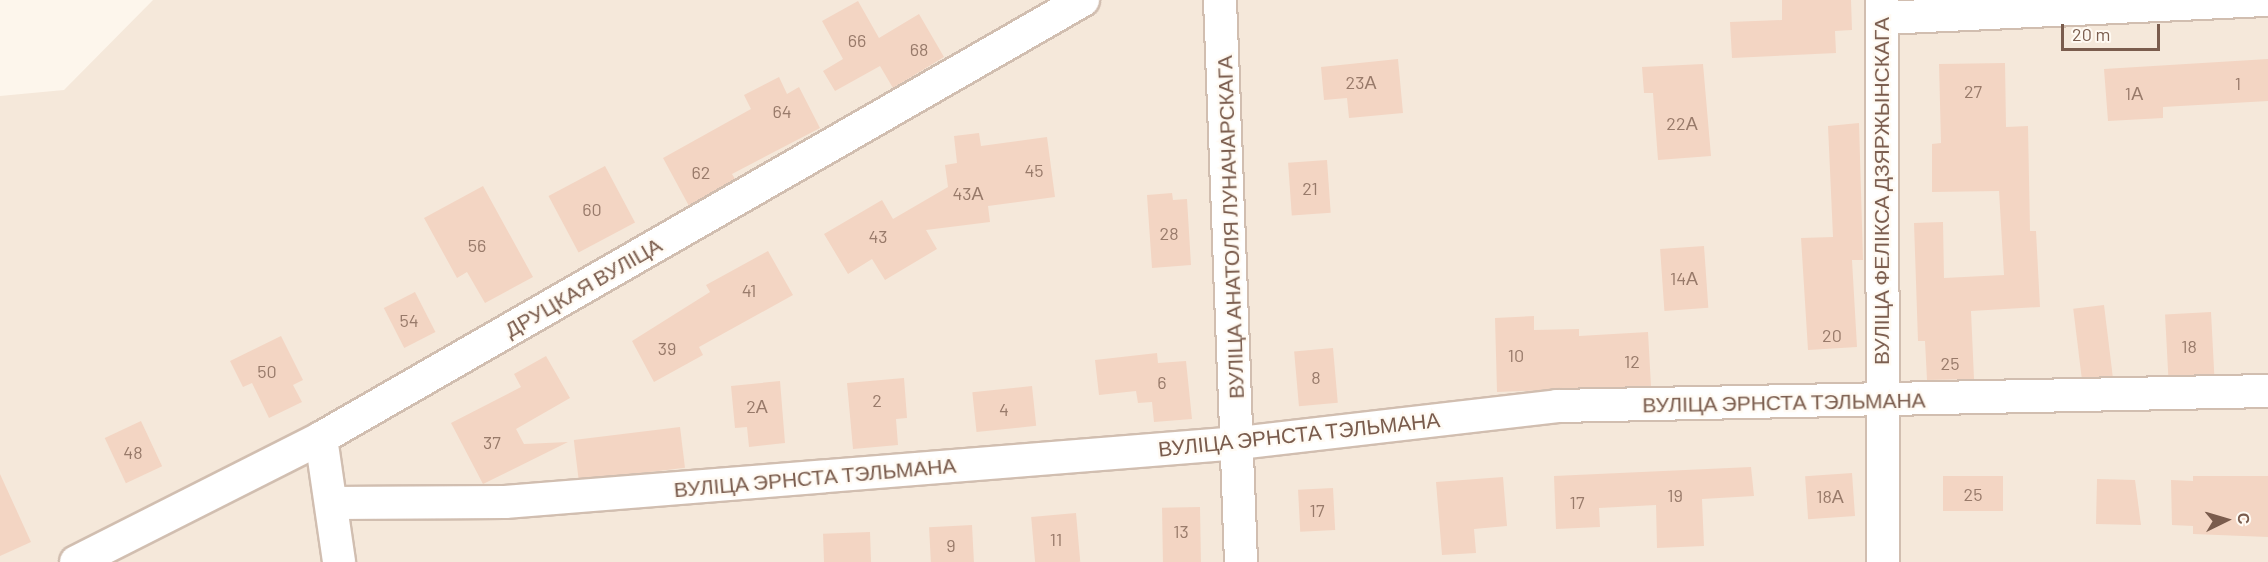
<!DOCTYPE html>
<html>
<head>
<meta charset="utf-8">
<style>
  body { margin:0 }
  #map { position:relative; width:2268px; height:562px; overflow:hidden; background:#fdf6ec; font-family:Barlow,sans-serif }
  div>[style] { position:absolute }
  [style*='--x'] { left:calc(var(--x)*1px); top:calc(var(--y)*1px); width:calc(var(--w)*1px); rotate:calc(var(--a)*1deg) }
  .residential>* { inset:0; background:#f5e8da }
  .building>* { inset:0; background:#f3d5c3; transform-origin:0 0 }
  .roads { filter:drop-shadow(2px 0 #d1beb0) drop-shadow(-2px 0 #d1beb0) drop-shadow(0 2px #d1beb0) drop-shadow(0 -2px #d1beb0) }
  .minor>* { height:32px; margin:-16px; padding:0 16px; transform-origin:16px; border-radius:16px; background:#fff }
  span { translate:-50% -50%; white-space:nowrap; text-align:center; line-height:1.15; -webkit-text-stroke:4.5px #fffaf3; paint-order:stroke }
  .number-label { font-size:18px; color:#987a6a }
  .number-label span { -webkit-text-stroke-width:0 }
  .street-label { font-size:21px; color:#7a5c4d }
  .north { position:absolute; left:2196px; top:490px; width:60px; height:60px; -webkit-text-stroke:4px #fffaf3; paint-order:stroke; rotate:85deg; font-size:16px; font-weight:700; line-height:24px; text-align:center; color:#7a5c4d }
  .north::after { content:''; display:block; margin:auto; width:21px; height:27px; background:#7a5c4d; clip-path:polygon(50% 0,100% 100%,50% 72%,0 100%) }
  .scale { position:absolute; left:2061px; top:24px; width:99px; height:27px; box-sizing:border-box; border:3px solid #7a5c4d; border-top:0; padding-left:8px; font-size:18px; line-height:21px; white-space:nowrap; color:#7a5c4d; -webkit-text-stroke:4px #fffaf3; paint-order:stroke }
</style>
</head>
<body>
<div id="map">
  <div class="residential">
    <i style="clip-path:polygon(153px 0,2268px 0,2268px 562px,0 562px,0 96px,64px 90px)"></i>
  </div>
  <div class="building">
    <i style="clip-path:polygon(1782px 0,1851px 0,1852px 30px,1835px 31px,1836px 53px,1732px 58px,1730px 22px,1782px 20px)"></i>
    <i style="clip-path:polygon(858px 1px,879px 38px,919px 14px,944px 57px,893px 88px,880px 66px,835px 91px,823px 71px,843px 59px,822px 21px)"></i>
    <i style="clip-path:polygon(1398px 59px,1403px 113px,1349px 118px,1347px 98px,1324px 100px,1321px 67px)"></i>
    <i style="clip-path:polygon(2268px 59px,2268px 101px,2163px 107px,2163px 118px,2108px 121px,2104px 69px)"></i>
    <i style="clip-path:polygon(2005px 63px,2006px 127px,2028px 126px,2030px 231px,2036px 231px,2040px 307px,1971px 311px,1974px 379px,1927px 380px,1925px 341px,1918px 341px,1914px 223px,1943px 222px,1944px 278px,2004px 275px,1999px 191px,1932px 192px,1932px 144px,1941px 143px,1939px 64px)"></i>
    <i style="clip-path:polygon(1703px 64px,1711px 156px,1658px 160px,1653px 93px,1644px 93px,1642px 67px)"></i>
    <i style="clip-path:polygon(779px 77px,787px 94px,799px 87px,820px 128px,732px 174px,735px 179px,689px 206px,663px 158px,751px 109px,744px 95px)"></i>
    <i style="clip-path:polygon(1859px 123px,1863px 260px,1852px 260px,1857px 347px,1808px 350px,1801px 238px,1833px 237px,1828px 126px)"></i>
    <i style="clip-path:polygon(979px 133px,981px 146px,1047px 137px,1055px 197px,988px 206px,990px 222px,926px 230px,937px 249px,885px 280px,872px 259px,848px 274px,824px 234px,882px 200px,893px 219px,948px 187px,945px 165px,957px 163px,954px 136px)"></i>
    <i style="left:1327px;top:160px;width:53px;height:39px;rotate:86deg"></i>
    <i style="left:605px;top:166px;width:64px;height:64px;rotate:62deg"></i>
    <i style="clip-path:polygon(483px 186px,533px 277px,485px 303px,467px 272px,457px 278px,424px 218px)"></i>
    <i style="clip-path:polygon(1172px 193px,1173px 200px,1187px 199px,1191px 265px,1152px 268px,1147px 195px)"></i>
    <i style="left:1704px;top:246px;width:62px;height:44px;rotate:86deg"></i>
    <i style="clip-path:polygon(768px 251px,793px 295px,699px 347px,703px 355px,654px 382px,632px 341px,710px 292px,706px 285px)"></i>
    <i style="left:415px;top:292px;width:45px;height:35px;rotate:63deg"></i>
    <i style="left:2104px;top:305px;width:72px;height:31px;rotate:83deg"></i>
    <i style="left:2211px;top:312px;width:62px;height:46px;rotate:87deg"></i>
    <i style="clip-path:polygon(1534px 316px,1534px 330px,1579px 329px,1579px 336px,1648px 332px,1651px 386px,1497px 392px,1495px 318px)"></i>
    <i style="clip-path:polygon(281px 336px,303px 380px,293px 385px,302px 402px,269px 418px,252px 383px,243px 387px,230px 361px)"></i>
    <i style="left:1333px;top:348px;width:55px;height:39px;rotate:85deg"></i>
    <i style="clip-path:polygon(1157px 353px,1158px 363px,1186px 361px,1192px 419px,1154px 422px,1152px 402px,1138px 403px,1136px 391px,1099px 395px,1095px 360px)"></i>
    <i style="clip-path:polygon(546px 356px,570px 398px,516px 429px,524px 444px,568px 442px,483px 484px,451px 423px,521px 387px,514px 374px)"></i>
    <i style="clip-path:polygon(904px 378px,907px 418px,896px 419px,898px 445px,853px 449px,847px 383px)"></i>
    <i style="clip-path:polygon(780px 381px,785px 443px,749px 447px,747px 427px,735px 428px,731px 386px)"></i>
    <i style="left:1032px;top:386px;width:40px;height:60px;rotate:84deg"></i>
    <i style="left:141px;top:421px;width:50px;height:40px;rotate:65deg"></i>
    <i style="left:680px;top:427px;width:41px;height:107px;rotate:83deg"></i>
    <i style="clip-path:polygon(1751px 467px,1754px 496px,1702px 499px,1704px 546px,1657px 548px,1656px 505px,1599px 508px,1600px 527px,1556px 529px,1554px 476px)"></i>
    <i style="left:1852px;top:473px;width:43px;height:47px;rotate:86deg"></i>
    <i style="clip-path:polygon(0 474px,31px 542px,0 556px)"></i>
    <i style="left:2003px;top:476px;width:35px;height:60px;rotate:90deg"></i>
    <i style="clip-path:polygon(2193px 476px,2268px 476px,2268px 537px,2193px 534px,2193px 526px,2172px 525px,2171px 480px,2193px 481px)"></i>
    <i style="clip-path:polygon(1503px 477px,1507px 526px,1474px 529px,1476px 553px,1442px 555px,1436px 482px)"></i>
    <i style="clip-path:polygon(2097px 479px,2135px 480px,2141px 525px,2096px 524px)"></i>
    <i style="left:1333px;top:488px;width:42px;height:35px;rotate:87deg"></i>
    <i style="left:1200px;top:507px;width:55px;height:38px;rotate:89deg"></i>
    <i style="left:1076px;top:513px;width:49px;height:45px;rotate:85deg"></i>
    <i style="left:972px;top:525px;width:37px;height:43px;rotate:87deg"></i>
    <i style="left:870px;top:532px;width:30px;height:47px;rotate:88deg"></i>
  </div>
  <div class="roads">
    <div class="minor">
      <i style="--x:1220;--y:0;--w:562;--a:87.86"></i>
      <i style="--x:1882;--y:0;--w:562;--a:89.9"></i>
      <i style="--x:1883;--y:18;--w:384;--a:-2.7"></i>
      <i style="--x:321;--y:438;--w:125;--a:81.7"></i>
      <i style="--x:332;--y:503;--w:173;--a:-0.3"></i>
      <i style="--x:505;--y:502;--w:736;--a:-4.6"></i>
      <i style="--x:1239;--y:443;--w:320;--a:-6.6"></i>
      <i style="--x:1557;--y:406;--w:711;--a:-1.21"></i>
      <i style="--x:76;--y:562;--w:275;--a:-26.8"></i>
      <i style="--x:321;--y:438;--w:879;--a:-29.89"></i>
    </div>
  </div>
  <div class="number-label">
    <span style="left:857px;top:40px">66</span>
    <span style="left:919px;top:49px">68</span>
    <span style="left:1361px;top:82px">23А</span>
    <span style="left:2238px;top:83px">1</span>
    <span style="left:1973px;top:91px">27</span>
    <span style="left:2134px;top:93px">1А</span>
    <span style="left:782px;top:111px">64</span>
    <span style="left:1682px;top:123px">22А</span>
    <span style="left:1034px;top:170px">45</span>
    <span style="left:701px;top:172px">62</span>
    <span style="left:1310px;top:188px">21</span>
    <span style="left:968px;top:193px">43А</span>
    <span style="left:592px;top:209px">60</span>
    <span style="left:1169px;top:233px">28</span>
    <span style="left:878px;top:236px">43</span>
    <span style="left:477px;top:245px">56</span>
    <span style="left:1684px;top:278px">14А</span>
    <span style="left:749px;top:290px">41</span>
    <span style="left:409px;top:320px">54</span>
    <span style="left:1832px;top:335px">20</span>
    <span style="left:2189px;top:346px">18</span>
    <span style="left:667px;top:348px">39</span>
    <span style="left:1516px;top:355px">10</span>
    <span style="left:1632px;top:361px">12</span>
    <span style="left:1950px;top:363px">25</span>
    <span style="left:267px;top:371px">50</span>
    <span style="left:1316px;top:377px">8</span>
    <span style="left:1162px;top:382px">6</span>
    <span style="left:877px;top:400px">2</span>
    <span style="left:757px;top:406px">2А</span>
    <span style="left:1004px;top:409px">4</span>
    <span style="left:492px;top:442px">37</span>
    <span style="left:133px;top:452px">48</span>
    <span style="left:1973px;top:494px">25</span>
    <span style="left:1675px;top:495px">19</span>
    <span style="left:1830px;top:496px">18А</span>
    <span style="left:1577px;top:502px">17</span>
    <span style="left:1317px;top:510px">17</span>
    <span style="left:1181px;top:531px">13</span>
    <span style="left:1056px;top:539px">11</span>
    <span style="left:951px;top:545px">9</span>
  </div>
  <div class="street-label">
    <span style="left:1881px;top:191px;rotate:-90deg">ВУЛІЦА ФЕЛІКСА ДЗЯРЖЫНСКАГА</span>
    <span style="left:1230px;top:227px;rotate:-92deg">ВУЛІЦА АНАТОЛЯ ЛУНАЧАРСКАГА</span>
    <span style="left:583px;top:287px;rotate:-30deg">ДРУЦКАЯ ВУЛІЦА</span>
    <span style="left:1784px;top:402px;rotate:-1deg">ВУЛІЦА ЭРНСТА ТЭЛЬМАНА</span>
    <span style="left:1299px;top:434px;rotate:-6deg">ВУЛІЦА ЭРНСТА ТЭЛЬМАНА</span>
    <span style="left:815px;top:477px;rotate:-5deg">ВУЛІЦА ЭРНСТА ТЭЛЬМАНА</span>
  </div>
  <div class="north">С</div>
  <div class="scale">20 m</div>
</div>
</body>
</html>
